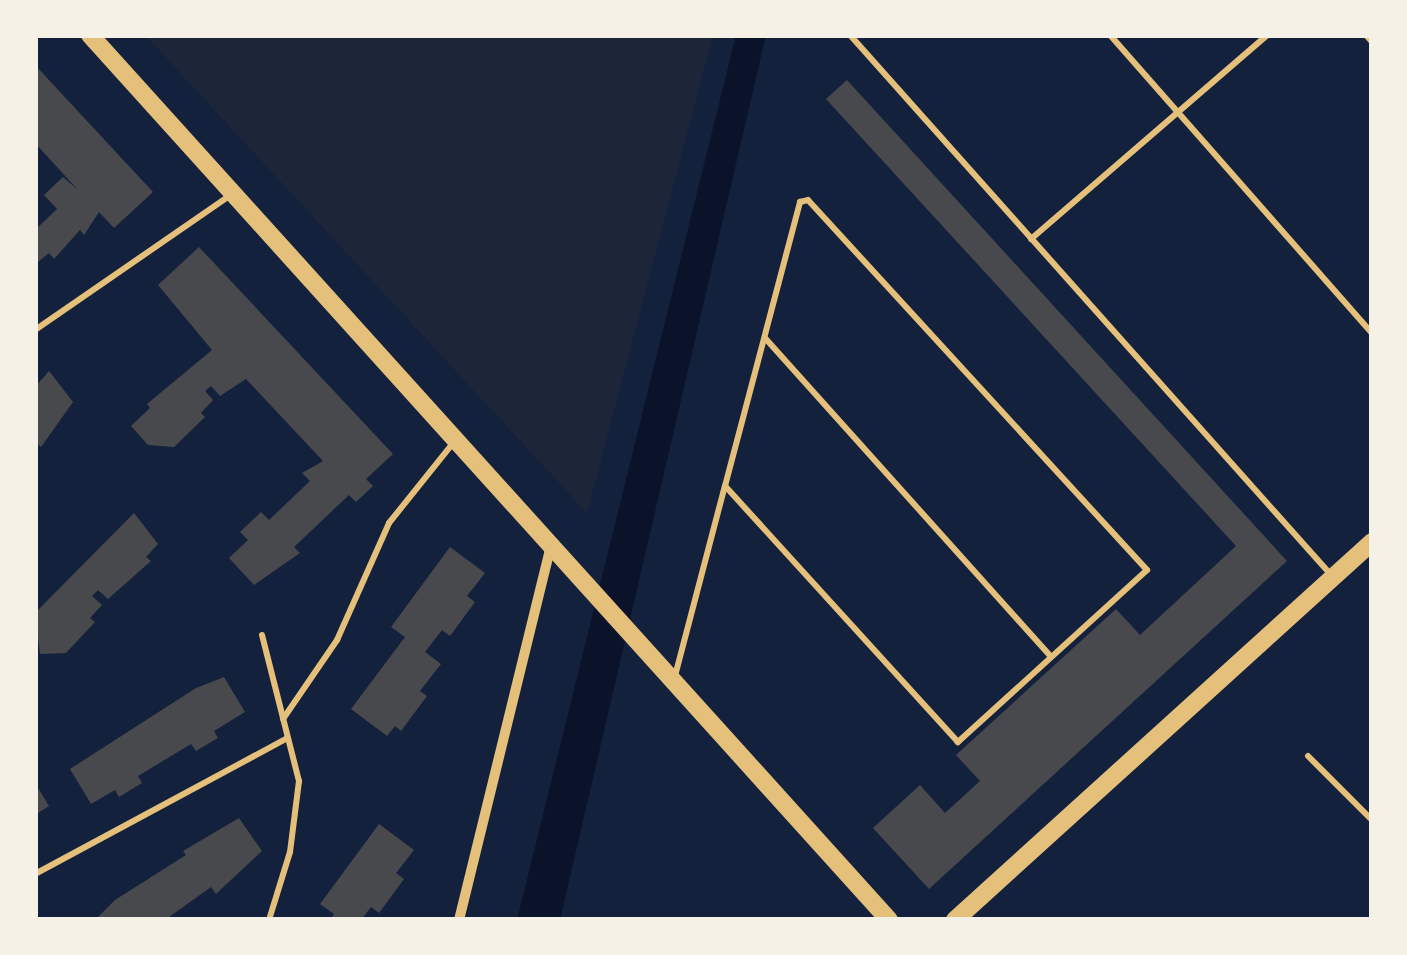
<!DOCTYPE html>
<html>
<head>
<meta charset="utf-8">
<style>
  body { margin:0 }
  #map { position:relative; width:1407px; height:955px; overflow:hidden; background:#14213d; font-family:Rubik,sans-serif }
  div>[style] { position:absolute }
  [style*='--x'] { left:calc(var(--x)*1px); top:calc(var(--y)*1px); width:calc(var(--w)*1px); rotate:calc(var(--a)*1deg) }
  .green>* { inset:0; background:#1d2539 }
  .water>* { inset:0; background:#0b132b }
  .building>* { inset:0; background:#48494c }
  .service>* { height:6px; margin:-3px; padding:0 3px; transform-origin:3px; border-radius:3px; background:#e5c07b }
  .minor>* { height:10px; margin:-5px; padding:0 5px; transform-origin:5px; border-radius:5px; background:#e5c07b }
  .tertiary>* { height:18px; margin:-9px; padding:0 9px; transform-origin:9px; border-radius:9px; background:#e5c07b }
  span { translate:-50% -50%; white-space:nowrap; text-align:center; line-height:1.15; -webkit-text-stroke:8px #f6f1e7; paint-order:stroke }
  .frame { position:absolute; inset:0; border:38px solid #f6f1e7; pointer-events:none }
</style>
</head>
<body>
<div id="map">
  <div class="green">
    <i style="clip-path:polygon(145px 35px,713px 35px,587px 513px)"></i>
  </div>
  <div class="water">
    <i style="clip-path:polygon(736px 35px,766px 35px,560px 920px,517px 920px)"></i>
  </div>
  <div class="building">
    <i style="clip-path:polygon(35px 65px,153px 192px,114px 228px,99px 212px,84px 235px,80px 230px,54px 259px,49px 253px,38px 262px,35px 230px,57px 209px,44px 195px,63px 177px,78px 190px,35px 143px)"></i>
    <i style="clip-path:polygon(847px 80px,1287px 561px,929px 889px,873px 828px,920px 785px,945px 813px,980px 781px,956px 755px,1116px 609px,1140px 635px,1236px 546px,826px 99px)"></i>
    <i style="clip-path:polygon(199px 247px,393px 454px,366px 479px,373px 486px,356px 502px,349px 495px,294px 547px,300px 553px,254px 585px,229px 558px,248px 540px,240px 532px,261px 512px,269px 520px,310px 481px,302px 473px,323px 461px,246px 379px,220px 396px,211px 386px,205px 391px,213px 400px,201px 413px,205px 417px,174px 447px,148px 445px,131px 426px,150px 408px,147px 404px,212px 350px,158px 285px)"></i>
    <i style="clip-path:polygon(49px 371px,73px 402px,41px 447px,35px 442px,35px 387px)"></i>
    <i style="clip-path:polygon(134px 513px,158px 544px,146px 557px,151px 561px,108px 599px,98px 590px,92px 596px,102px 605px,90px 618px,95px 622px,66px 653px,40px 654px,35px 613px)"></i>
    <i style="clip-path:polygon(450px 547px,485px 573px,467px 596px,475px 602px,450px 636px,442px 630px,425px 652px,441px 664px,420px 691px,427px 696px,401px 731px,395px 726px,387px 736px,351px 709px,405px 637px,391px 627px)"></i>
    <i style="clip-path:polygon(224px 677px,245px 712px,214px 731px,218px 738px,196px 751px,191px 744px,138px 776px,142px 783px,119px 797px,115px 790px,91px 804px,70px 769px,196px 688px)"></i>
    <i style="clip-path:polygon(35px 783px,49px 806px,35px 815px)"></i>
    <i style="clip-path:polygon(239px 818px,262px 851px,216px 894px,211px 887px,165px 920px,95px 920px,115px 900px,186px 855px,183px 851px)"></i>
    <i style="clip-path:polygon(379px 824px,414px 850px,396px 873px,404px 879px,379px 913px,371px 907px,361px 920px,330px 920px,334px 914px,320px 904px)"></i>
  </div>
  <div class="service">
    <i style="--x:850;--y:35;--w:725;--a:48.3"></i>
    <i style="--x:1110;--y:35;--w:397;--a:48.7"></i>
    <i style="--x:1366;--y:35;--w:9;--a:49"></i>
    <i style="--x:1031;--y:239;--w:312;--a:-40.8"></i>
    <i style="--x:35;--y:330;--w:239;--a:-34.6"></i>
    <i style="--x:765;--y:338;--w:428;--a:48.1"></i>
    <i style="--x:262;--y:635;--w:151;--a:75.8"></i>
    <i style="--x:299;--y:781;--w:72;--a:97.2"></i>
    <i style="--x:290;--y:852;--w:71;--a:107.2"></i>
    <i style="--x:675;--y:676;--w:196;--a:-75.3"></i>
    <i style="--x:725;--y:486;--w:294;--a:-75.2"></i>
    <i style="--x:800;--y:202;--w:8;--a:-14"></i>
    <i style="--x:808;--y:200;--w:502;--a:47.5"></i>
    <i style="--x:1147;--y:570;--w:256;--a:137.7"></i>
    <i style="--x:958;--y:742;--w:346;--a:-132.3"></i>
    <i style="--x:283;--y:719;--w:96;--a:-55.6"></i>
    <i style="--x:337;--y:640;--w:128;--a:-66"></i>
    <i style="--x:389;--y:523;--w:104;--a:-51.3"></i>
    <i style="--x:1308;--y:756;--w:91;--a:45"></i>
    <i style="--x:35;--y:874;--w:287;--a:-28.3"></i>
  </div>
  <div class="minor">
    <i style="--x:459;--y:920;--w:386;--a:-76.2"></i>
  </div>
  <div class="tertiary">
    <i style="--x:90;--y:35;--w:1192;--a:47.92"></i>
    <i style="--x:955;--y:920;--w:563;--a:-42.19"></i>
  </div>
  <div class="frame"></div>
</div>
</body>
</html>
